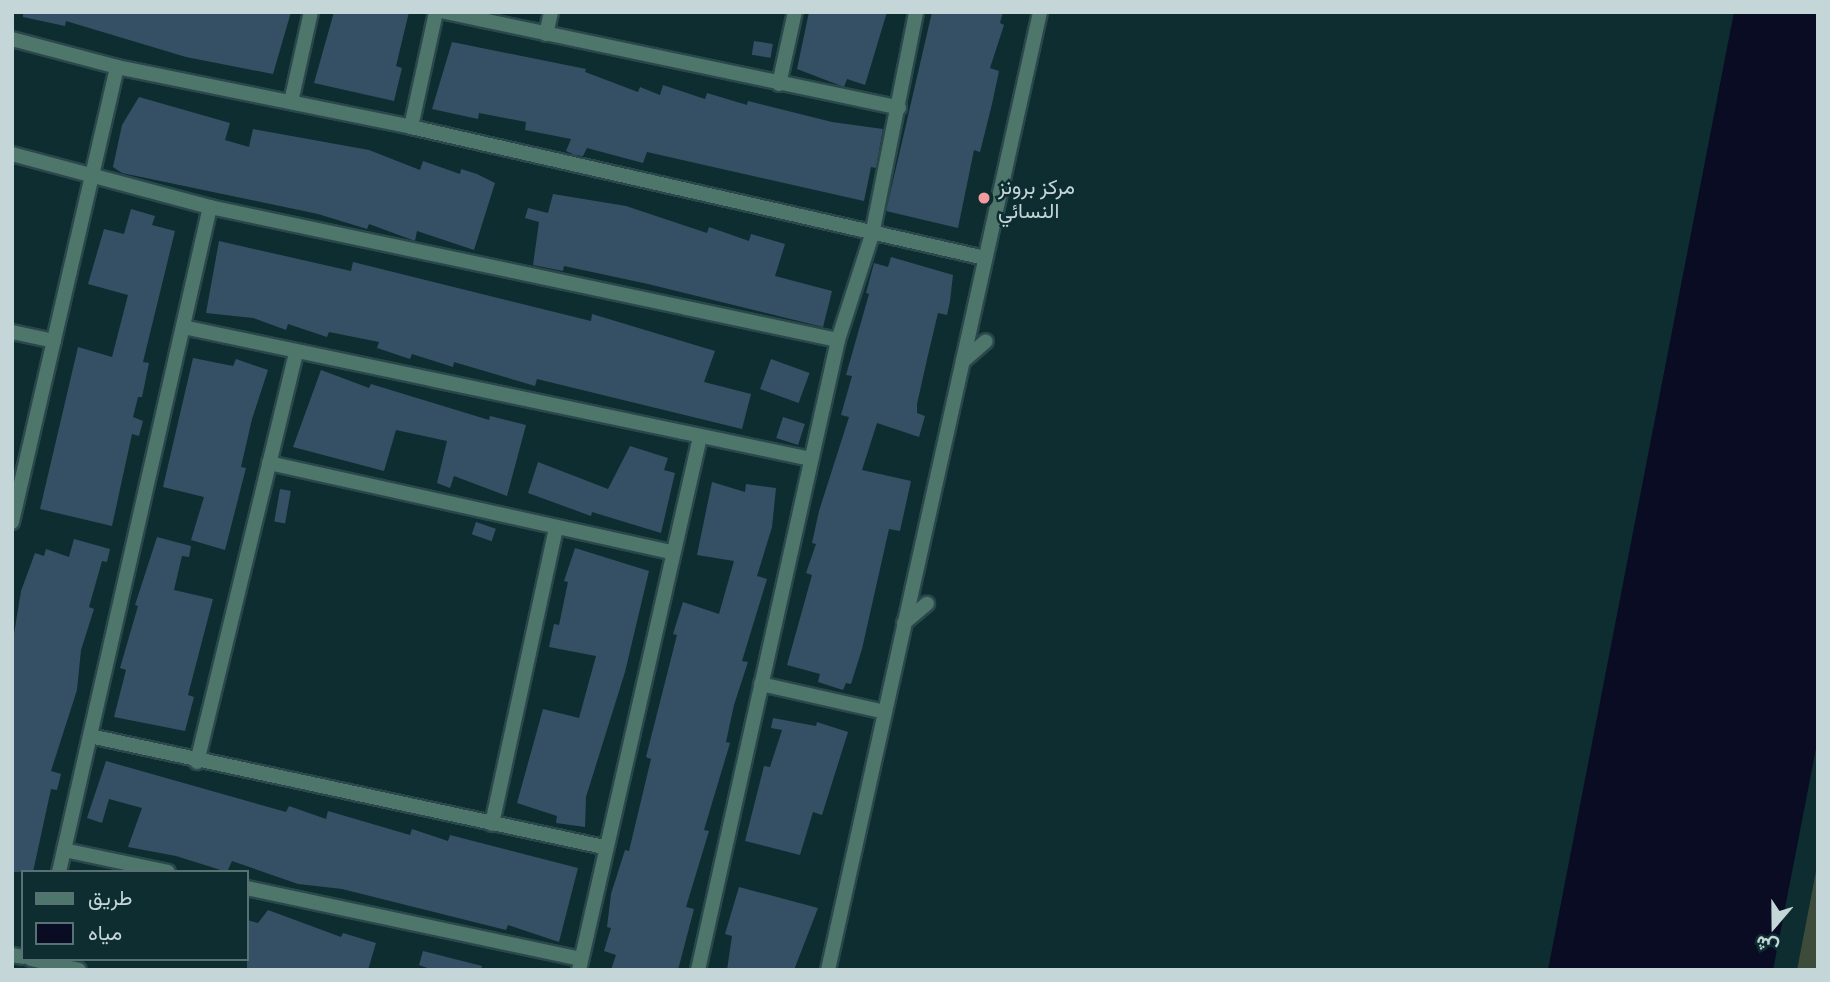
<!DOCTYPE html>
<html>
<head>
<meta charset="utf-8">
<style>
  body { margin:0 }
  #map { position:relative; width:1830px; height:982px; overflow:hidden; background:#0d2d31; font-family:"Titillium Web",Vazirmatn,sans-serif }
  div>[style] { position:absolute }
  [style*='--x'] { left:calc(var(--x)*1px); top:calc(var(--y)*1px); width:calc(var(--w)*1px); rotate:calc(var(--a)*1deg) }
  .green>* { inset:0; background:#3d4b3a }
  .water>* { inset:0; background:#090c23 }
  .building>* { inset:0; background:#355064; transform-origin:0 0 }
  .roads { filter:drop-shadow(2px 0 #2a484c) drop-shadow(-2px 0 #2a484c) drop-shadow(0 2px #2a484c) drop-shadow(0 -2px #2a484c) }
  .minor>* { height:14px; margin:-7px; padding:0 7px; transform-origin:7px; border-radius:7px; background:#4e766a }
  .dots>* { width:19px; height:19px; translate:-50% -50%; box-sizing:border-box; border:4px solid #0d2d31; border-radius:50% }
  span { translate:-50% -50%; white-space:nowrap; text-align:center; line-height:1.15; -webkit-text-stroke:5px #0d2d31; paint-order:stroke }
  .poi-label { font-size:21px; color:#c5d6d8 }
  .left { translate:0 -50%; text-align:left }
  .frame { position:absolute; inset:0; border:14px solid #c5d6d8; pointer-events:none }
  .legend { position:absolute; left:21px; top:870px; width:228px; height:91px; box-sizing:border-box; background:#0d2d31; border:2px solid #577174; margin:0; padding:9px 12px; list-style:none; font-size:21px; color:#c5d6d8 }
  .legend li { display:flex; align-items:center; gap:14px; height:35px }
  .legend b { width:35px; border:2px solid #577174 }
  .north { position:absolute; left:1739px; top:891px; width:70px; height:70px; -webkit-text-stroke:5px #0d2d31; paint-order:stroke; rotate:200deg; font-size:19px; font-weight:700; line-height:28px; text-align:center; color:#c5d6d8 }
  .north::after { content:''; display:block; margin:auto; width:24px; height:32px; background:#c5d6d8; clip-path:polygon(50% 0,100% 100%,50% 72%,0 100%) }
</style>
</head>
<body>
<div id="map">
  <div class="green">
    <i style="clip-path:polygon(1818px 861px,1818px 970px,1797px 970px)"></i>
  </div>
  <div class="water">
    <i style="clip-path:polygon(1734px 12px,1818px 12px,1818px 738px,1773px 970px,1548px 970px)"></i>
  </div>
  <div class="building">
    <i style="clip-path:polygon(23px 12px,291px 12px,273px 74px,186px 57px,66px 21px,65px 26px,23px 17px)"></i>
    <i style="clip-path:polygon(334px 12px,409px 12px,396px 66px,402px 68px,394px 101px,314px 83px)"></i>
    <i style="clip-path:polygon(809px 12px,887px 12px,865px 85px,847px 79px,844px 87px,797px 69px)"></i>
    <i style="clip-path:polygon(932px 12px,1003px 12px,1000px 23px,1004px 25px,990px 68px,999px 71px,992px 104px,980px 152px,974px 150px,958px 228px,886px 211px)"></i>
    <i style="left:754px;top:41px;width:19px;height:14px;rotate:9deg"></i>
    <i style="clip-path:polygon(452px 42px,586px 69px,585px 72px,638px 92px,640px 87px,660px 95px,663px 85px,705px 99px,707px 93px,747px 105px,748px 101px,832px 122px,883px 129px,876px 168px,871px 167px,864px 201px,647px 152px,643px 163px,587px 148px,583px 156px,575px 155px,566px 151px,571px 139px,525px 130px,526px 122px,479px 113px,478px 119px,432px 109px)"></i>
    <i style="clip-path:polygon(139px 97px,230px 123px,225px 140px,249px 147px,253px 129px,369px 150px,420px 170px,423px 161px,460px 174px,461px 169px,477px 174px,495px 183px,474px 250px,417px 231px,415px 241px,369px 224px,367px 229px,318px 214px,122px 173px,113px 167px,122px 125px)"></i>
    <i style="clip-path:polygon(553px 194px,626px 206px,707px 233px,709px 227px,749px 241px,751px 234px,785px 244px,775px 276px,832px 291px,823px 327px,648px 284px,564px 266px,563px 271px,533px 265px,539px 222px,525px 218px,528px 208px,548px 213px)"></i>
    <i style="clip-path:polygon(131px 209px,155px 216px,152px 225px,175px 231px,143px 362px,149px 363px,142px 397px,138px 397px,133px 417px,143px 421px,139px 436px,132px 434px,112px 526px,40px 509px,78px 347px,112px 357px,128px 295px,88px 284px,104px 229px,124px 234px)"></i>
    <i style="clip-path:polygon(219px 241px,351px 271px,353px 262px,591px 321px,592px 314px,715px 351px,704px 382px,751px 394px,742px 429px,537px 379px,535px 386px,454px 362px,453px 367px,412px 354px,410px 359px,377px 348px,379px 342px,329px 332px,327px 337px,288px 324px,286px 330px,253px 318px,206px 313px)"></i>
    <i style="clip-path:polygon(891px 257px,953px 275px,950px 301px,947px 315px,938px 313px,928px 355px,917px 404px,917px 413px,925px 416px,919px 437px,877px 423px,862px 470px,911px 481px,900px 531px,889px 529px,862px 649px,851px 684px,846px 683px,843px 690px,818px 682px,820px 674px,787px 665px,812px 575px,806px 573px,816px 544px,812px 543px,819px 511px,849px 417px,841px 415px,852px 376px,846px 375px,869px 294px,866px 293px,874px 263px,888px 267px)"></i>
    <i style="clip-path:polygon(193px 358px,233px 366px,236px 359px,268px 370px,252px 419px,241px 467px,246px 468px,225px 550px,191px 540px,204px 497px,163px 487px)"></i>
    <i style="left:771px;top:359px;width:41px;height:32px;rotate:20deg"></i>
    <i style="clip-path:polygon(321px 370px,369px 388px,371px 384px,489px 420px,490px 416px,526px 425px,507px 496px,454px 476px,450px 488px,437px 483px,447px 441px,396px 430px,384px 471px,293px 447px)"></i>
    <i style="left:783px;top:417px;width:23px;height:22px;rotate:18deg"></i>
    <i style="clip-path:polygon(630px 446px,668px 458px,664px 470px,675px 473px,661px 533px,592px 512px,591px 516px,528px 493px,538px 462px,608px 489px)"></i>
    <i style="clip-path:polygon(712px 482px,745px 492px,746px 484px,776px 488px,772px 527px,757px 576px,767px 579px,742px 661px,748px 662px,734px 705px,726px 742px,730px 743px,704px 830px,709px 831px,686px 907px,694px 909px,678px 970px,611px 970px,616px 955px,604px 951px,611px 928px,607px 927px,611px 894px,625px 850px,629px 851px,651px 759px,646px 757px,677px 635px,673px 634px,683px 602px,719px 614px,734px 561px,697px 555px)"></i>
    <i style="left:280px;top:489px;width:11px;height:33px;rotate:10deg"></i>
    <i style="left:476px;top:522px;width:21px;height:13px;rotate:19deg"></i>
    <i style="clip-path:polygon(157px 537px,191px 546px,189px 557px,182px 556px,174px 590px,213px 599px,188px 695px,194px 697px,185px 731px,114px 717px,126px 670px,120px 668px,138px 606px,135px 605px)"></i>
    <i style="clip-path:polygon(74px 539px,110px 549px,107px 562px,102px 561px,89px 607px,94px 609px,81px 650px,77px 690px,51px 771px,61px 774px,57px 790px,51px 789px,33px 872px,12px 872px,12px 646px,21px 591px,35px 553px,44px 556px,46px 549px,69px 557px)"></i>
    <i style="clip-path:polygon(575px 548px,649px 571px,625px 672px,586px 797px,585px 827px,556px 823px,557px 816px,517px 803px,543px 709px,579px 718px,596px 656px,549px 647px,554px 624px,559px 625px,568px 582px,564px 581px)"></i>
    <i style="clip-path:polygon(773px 718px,816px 726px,817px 722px,848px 732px,822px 815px,813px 812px,800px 855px,745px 841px,764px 766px,770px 767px,782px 730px,771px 728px)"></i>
    <i style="clip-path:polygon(106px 761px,286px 812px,289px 806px,326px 819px,328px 811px,410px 835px,412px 829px,448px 841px,450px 835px,578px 868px,559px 942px,508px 925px,506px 930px,342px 889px,298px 884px,232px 861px,227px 872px,176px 856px,128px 847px,142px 808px,109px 799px,102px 823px,87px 818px)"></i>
    <i style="clip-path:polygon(739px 887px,818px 908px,794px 970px,727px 970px,732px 936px,725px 934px)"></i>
    <i style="clip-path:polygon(268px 910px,341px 937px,343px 933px,376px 943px,368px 970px,247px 970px,247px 920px,258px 923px)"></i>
    <i style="clip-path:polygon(423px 951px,482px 966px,481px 970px,433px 970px,419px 965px)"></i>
  </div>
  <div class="roads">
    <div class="minor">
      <i style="--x:445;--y:12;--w:464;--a:11.9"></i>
      <i style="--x:546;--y:34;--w:23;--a:-77"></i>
      <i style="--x:12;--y:39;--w:109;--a:14.9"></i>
      <i style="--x:117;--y:67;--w:300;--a:11.5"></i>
      <i style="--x:411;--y:127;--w:589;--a:12.86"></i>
      <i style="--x:779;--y:84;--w:74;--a:-77.5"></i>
      <i style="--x:291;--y:102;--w:92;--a:-77.5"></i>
      <i style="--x:411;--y:127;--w:118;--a:-77.7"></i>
      <i style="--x:12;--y:154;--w:205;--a:15"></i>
      <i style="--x:210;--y:207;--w:642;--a:11.96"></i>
      <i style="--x:183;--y:327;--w:642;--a:11.87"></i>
      <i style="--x:12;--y:332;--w:43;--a:12.1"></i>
      <i style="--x:963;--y:361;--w:30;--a:-41"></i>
      <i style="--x:269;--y:463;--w:412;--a:12.5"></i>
      <i style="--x:12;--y:522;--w:467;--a:-77"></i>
      <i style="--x:904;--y:623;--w:30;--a:-40"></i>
      <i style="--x:761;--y:684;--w:127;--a:12.7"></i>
      <i style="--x:90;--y:736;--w:526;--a:12.19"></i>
      <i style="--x:197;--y:762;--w:422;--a:-76.4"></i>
      <i style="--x:492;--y:824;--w:303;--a:-77.8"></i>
      <i style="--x:64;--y:850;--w:106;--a:11.9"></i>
      <i style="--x:59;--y:872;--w:682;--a:-77.21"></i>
      <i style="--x:247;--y:888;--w:341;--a:12"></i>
      <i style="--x:12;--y:955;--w:11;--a:10"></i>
      <i style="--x:31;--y:959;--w:49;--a:12.9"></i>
      <i style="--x:579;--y:970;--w:547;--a:-77.21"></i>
      <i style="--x:698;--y:970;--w:645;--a:-77.47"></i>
      <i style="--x:838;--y:340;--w:110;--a:-72.1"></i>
      <i style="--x:872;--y:235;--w:227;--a:-78.8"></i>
      <i style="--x:828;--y:970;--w:981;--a:-77.52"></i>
    </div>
  </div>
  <div class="dots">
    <i style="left:984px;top:198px;background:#f49b9f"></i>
  </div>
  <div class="poi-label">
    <span class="left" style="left:998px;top:198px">مركز برونز<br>النسائي</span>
  </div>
  <div class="frame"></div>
  <ul class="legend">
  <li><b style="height:9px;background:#4e766a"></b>طريق</li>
  <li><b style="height:19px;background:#090c23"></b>مياه</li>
  </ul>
  <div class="north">ش</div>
</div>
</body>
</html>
